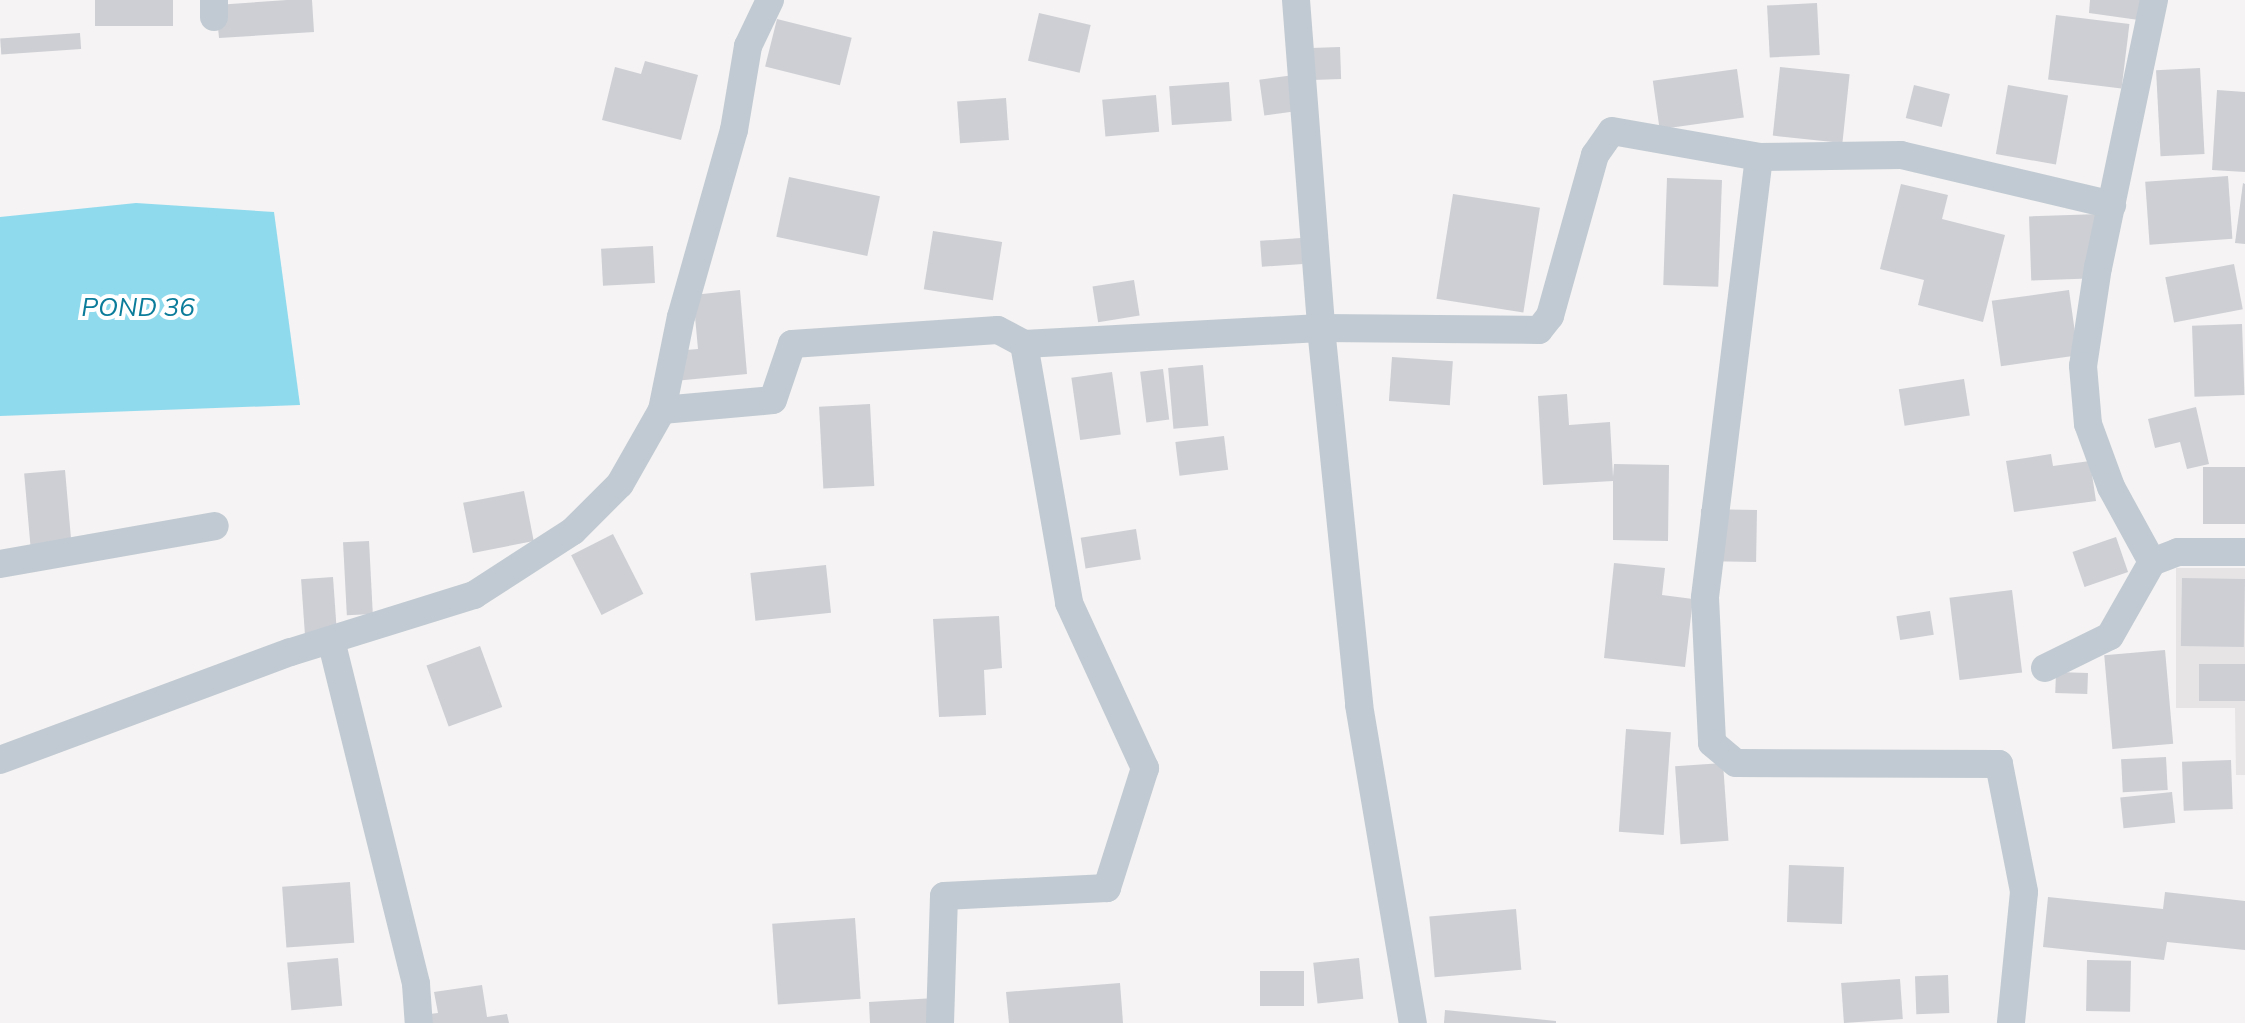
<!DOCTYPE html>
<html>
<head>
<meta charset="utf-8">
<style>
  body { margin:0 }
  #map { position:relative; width:2245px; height:1023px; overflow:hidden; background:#f5f3f3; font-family:Mulish,sans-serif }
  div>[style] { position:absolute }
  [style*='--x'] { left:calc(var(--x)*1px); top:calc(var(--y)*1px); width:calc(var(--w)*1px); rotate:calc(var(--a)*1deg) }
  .education>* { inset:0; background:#e6e4e5 }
  .water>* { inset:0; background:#90daee }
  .building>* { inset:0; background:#cdcfd5; transform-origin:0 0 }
  .minor>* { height:28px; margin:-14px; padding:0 14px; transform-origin:14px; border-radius:14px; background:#c1cad2 }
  span { translate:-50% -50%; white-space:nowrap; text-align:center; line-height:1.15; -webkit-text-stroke:8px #fff; paint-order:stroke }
  .water-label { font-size:26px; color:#0c7c9b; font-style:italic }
</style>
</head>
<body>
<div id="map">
  <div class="education">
    <i style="clip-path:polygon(2176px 568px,2245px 568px,2245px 775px,2236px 775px,2235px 708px,2176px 708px)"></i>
  </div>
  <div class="water">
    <i style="clip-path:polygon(136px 203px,274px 212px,300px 405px,0 416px,0 217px)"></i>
  </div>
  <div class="building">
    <i style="left:95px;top:0;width:78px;height:26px"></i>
    <i style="clip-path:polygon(287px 0,312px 0,314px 32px,219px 38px,216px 5px)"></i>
    <i style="clip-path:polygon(2090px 0,2149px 0,2146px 21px,2089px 13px)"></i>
    <i style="left:1817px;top:3px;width:52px;height:50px;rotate:87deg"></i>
    <i style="left:1039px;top:13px;width:53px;height:49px;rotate:13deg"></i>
    <i style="left:2056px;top:15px;width:74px;height:65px;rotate:7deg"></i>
    <i style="left:777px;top:19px;width:77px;height:49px;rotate:14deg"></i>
    <i style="left:80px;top:33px;width:16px;height:80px;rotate:86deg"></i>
    <i style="left:1340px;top:47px;width:32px;height:29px;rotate:88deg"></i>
    <i style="clip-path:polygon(645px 61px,698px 75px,681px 140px,602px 120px,615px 67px,641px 74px)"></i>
    <i style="left:1780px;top:67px;width:70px;height:69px;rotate:6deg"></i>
    <i style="left:2200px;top:68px;width:86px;height:44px;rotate:87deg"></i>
    <i style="left:1737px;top:69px;width:49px;height:85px;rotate:82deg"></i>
    <i style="left:1294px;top:75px;width:36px;height:35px;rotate:82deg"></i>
    <i style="left:1229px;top:82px;width:39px;height:60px;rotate:86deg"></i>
    <i style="left:1914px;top:85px;width:37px;height:34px;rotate:14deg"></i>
    <i style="left:2008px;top:85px;width:61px;height:70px;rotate:10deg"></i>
    <i style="clip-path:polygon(2217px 90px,2245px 92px,2245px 172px,2212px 170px)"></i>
    <i style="left:1156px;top:95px;width:37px;height:54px;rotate:85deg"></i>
    <i style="left:1006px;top:98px;width:42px;height:49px;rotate:86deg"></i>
    <i style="left:2228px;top:176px;width:63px;height:83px;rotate:86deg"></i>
    <i style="left:789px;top:177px;width:93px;height:61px;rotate:12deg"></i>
    <i style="left:1667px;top:178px;width:55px;height:107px;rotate:2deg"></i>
    <i style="clip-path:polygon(2243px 183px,2245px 184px,2245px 244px,2235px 243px)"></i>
    <i style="clip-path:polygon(1901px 184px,1948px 195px,1942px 219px,2005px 235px,1983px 322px,1918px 305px,1924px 280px,1880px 269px)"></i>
    <i style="left:1453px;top:194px;width:88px;height:106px;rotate:9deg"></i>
    <i style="left:2100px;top:214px;width:64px;height:71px;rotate:88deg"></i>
    <i style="left:933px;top:231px;width:70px;height:59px;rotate:9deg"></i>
    <i style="left:1301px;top:238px;width:26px;height:41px;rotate:86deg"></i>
    <i style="left:653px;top:246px;width:37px;height:52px;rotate:87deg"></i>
    <i style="left:2234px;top:264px;width:46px;height:70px;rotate:79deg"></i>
    <i style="left:1134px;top:280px;width:36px;height:42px;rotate:81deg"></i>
    <i style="clip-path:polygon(740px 290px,747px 374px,664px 382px,662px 352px,698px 349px,693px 295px)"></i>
    <i style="left:2069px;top:290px;width:66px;height:78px;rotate:82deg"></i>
    <i style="left:2242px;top:324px;width:71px;height:50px;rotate:88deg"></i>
    <i style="left:1392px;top:357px;width:61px;height:44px;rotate:4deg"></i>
    <i style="left:1203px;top:365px;width:61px;height:35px;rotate:85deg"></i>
    <i style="left:1163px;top:369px;width:51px;height:23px;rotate:83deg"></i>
    <i style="left:1112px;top:372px;width:63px;height:41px;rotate:82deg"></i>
    <i style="left:1964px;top:379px;width:37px;height:66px;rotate:81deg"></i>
    <i style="clip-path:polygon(1567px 394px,1569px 425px,1610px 422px,1613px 477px,1614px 464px,1669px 465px,1668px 541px,1613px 540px,1613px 481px,1543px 485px,1538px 396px)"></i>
    <i style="left:870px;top:404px;width:82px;height:51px;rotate:87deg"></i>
    <i style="clip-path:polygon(2196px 407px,2209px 464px,2187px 469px,2180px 442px,2155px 448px,2148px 419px)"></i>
    <i style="left:1224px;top:436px;width:34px;height:49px;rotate:83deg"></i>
    <i style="clip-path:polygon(2051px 454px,2053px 466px,2090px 461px,2096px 501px,2014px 512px,2006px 461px)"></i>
    <i style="left:2245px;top:467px;width:57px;height:42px;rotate:90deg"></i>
    <i style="left:65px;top:470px;width:76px;height:41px;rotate:85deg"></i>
    <i style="left:524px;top:491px;width:51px;height:62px;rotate:79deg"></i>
    <i style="left:1701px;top:509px;width:56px;height:52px;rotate:1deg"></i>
    <i style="left:1136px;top:529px;width:31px;height:56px;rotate:81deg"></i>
    <i style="left:613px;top:534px;width:67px;height:47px;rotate:63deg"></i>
    <i style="left:2116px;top:537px;width:37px;height:46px;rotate:71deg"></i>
    <i style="left:369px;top:541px;width:73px;height:26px;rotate:87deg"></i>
    <i style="clip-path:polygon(1614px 563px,1665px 568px,1662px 595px,1693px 599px,1685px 667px,1604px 658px)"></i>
    <i style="left:826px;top:565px;width:48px;height:76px;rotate:84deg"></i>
    <i style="left:333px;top:577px;width:56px;height:32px;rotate:86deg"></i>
    <i style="left:2182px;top:578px;width:63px;height:68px;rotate:1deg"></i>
    <i style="left:2012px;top:590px;width:83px;height:63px;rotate:83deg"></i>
    <i style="left:1930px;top:611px;width:24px;height:34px;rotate:81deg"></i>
    <i style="clip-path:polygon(999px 616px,1002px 668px,984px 670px,986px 715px,939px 717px,933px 619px)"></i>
    <i style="left:480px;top:646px;width:65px;height:57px;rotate:70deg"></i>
    <i style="left:2165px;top:650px;width:94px;height:61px;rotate:85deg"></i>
    <i style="left:2199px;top:664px;width:46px;height:37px"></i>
    <i style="left:2056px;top:672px;width:32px;height:21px;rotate:2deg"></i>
    <i style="left:1626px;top:729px;width:45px;height:103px;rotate:4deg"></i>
    <i style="left:2166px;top:757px;width:33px;height:45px;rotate:87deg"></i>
    <i style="left:2231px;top:760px;width:49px;height:49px;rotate:88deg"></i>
    <i style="left:1723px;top:763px;width:78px;height:48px;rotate:86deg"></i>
    <i style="left:2172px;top:792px;width:31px;height:52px;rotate:84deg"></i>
    <i style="left:1789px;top:865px;width:55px;height:57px;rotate:2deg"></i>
    <i style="left:350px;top:882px;width:61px;height:68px;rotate:86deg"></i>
    <i style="clip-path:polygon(2165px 892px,2245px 901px,2245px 950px,2167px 942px,2164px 960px,2043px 947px,2048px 897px,2163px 909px)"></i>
    <i style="left:1516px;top:909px;width:61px;height:87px;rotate:85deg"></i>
    <i style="left:855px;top:918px;width:81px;height:83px;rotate:86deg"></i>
    <i style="left:338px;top:958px;width:48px;height:51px;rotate:85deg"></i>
    <i style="left:1359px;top:958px;width:41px;height:46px;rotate:84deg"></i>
    <i style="left:2087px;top:960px;width:44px;height:51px;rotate:1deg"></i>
    <i style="left:1304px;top:971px;width:35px;height:44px;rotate:90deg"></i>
    <i style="left:1948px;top:975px;width:38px;height:33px;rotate:88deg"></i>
    <i style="left:1900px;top:979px;width:40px;height:59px;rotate:86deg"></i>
    <i style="clip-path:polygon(1120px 983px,1123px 1023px,1009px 1023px,1006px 992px)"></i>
    <i style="clip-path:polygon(482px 985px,487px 1017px,507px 1014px,509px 1023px,414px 1023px,413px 1016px,438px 1013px,434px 992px)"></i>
    <i style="clip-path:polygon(935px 998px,936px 1023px,870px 1023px,869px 1002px)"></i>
    <i style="clip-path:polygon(1445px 1010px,1556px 1021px,1556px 1023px,1444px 1023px)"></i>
  </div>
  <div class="minor">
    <i style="--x:1296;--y:0;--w:329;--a:85.6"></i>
    <i style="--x:1321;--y:328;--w:379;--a:84.2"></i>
    <i style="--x:1359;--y:705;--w:323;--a:80.4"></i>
    <i style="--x:2154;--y:0;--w:273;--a:101.8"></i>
    <i style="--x:2098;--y:267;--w:100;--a:98.6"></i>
    <i style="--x:2083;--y:366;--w:58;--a:85.1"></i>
    <i style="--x:2088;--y:424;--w:67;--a:69.9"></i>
    <i style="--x:2111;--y:487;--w:85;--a:61.3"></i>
    <i style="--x:2152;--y:562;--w:28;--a:-21"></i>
    <i style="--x:2178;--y:552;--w:67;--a:0"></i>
    <i style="--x:214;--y:17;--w:17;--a:-90"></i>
    <i style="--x:1759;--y:157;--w:444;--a:97"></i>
    <i style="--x:1705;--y:598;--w:145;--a:87.2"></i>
    <i style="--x:1712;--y:743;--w:31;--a:40"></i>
    <i style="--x:1736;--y:763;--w:263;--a:0.2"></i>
    <i style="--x:1999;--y:764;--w:130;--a:78.9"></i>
    <i style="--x:2024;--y:892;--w:132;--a:95.7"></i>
    <i style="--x:1024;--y:344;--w:297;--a:-3.1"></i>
    <i style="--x:1321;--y:328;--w:218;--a:0.5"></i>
    <i style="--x:1539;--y:330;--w:18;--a:-52"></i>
    <i style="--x:1550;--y:316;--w:167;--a:-74.4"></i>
    <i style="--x:1595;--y:155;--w:29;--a:-55"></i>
    <i style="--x:1612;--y:131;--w:149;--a:10"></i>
    <i style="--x:1759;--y:157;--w:142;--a:-0.8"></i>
    <i style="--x:1901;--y:155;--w:217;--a:13.3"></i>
    <i style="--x:662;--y:410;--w:111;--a:-5.1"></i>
    <i style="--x:773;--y:400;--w:59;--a:-71.3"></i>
    <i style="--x:792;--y:344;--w:206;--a:-3.9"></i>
    <i style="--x:998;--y:330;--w:30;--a:28"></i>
    <i style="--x:1024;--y:344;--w:263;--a:80.1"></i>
    <i style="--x:1069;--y:603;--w:182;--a:65.3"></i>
    <i style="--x:1145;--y:768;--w:126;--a:107.6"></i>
    <i style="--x:1107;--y:888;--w:163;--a:177.2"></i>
    <i style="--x:944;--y:896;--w:127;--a:91.8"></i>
    <i style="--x:0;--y:564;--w:218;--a:-10"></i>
    <i style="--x:331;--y:640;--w:354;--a:76.1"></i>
    <i style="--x:416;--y:984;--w:39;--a:86"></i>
    <i style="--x:2045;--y:668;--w:72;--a:-26.2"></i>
    <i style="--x:2110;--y:636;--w:85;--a:-60.4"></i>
    <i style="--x:0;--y:760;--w:310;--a:-20.4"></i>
    <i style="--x:291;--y:652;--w:192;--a:-17.3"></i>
    <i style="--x:474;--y:595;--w:118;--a:-32.9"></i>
    <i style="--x:573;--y:531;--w:66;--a:-45"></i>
    <i style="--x:620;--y:484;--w:85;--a:-60.4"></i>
    <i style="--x:662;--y:410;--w:95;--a:-78.5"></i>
    <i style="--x:681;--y:317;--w:194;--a:-74.2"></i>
    <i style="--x:734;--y:130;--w:85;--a:-80.5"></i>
    <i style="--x:748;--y:46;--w:51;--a:-64.4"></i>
  </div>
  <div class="water-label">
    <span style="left:138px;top:307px">POND 36</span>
  </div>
</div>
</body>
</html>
